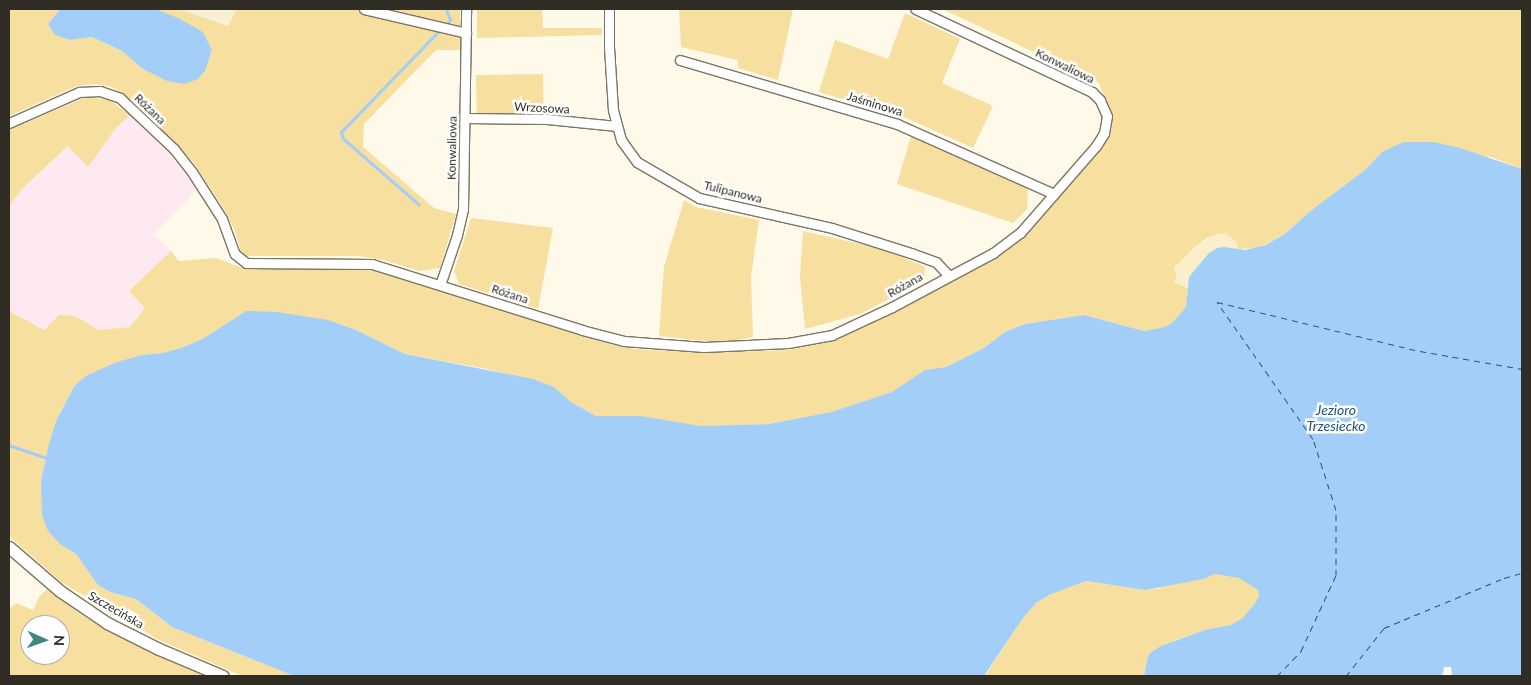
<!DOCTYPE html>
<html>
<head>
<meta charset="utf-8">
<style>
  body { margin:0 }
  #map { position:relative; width:1531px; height:685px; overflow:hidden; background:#fef9e9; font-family:Lato,sans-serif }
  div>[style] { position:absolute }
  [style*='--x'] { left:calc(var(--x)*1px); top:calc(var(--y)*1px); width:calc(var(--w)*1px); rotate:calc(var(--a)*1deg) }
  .commercial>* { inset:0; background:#fde9ef }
  .built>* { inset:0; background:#f9efd4 }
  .green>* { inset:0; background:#f7df9f; transform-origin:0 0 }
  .sand>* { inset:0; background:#f9efca }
  .water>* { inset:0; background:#a3cef8 }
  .stream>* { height:2.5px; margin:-1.25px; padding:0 1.25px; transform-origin:1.25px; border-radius:1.25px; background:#a3cef8 }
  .ferry>* { height:1px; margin-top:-0.5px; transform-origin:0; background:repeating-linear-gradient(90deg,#215582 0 6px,transparent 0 11px) }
  .roads { filter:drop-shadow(1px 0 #7b7563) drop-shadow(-1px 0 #7b7563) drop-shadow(0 1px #7b7563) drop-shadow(0 -1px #7b7563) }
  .minor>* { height:9px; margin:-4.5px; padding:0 4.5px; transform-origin:4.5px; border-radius:4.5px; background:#fff }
  .tertiary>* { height:11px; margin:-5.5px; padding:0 5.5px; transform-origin:5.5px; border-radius:5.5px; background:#fff }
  span { translate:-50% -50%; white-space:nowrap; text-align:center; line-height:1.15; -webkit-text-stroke:5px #fff; paint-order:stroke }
  .street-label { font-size:12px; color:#302d25 }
  .water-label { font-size:14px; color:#215582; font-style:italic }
  .frame { position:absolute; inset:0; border:10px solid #302d25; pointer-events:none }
  .north { position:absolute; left:20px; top:615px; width:50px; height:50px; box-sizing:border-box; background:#fff; border:1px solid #acaba8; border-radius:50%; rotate:92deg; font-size:14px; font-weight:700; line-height:20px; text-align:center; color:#302d25 }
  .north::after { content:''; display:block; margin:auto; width:18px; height:22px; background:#3f8681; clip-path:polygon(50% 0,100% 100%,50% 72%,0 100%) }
</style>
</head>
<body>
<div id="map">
  <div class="commercial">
    <i style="clip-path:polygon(130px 115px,169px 154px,195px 187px,187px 201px,154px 235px,171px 251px,129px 291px,145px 308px,130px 327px,99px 330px,75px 316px,44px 330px,9px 311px,9px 206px,24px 187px,69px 146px,88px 166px,116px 128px)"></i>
  </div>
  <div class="built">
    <i style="clip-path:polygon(179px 9px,237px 9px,228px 26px)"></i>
  </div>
  <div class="green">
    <i style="clip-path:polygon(9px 9px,60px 9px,48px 24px,70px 40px,92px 37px,122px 51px,143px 69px,205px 71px,212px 50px,203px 32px,155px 9px,179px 9px,228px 26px,237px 9px,460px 9px,460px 50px,436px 50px,364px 124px,363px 147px,434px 208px,456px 214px,440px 268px,420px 271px,383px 260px,358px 256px,245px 256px,241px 251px,234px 229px,224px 209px,193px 162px,136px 103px,112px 87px,95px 84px,77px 86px,9px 116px)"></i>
    <i style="clip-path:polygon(477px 9px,542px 9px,543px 28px,602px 28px,602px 35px,477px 38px)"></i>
    <i style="clip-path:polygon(679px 9px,793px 9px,778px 80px,738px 68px,738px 60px,681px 47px)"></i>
    <i style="clip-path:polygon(942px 9px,1522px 9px,1522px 169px,1491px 157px,1382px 152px,1365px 170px,1313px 209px,1286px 233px,1265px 245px,1255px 248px,1238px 249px,1237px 243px,1225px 233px,1207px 238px,1194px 248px,1174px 268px,1177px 276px,1174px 282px,1188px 288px,1186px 307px,1172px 323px,1165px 327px,1144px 331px,1084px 315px,1025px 324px,1005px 332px,984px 348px,946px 367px,925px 370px,892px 392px,831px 412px,769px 424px,700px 426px,596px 416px,571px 402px,554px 387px,487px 369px,405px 354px,356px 330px,328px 320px,246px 311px,204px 338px,184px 347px,163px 353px,142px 355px,75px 385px,56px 421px,41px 481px,60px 544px,76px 554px,98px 585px,110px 592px,136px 599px,172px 627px,294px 676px,242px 676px,159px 640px,61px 582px,9px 536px,9px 311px,44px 330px,59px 315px,75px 316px,99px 330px,130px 327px,145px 308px,129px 291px,171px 251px,179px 261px,216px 258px,245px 269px,371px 270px,610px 344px,635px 349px,704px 353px,789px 350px,834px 341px,895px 312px,996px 258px,1024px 238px,1102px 149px,1110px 135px,1113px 115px,1098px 82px)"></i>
    <i style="clip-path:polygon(905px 13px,960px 39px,942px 83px,993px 106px,973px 148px,904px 117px,819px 92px,835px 40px,888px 59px)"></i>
    <i style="left:543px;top:74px;width:39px;height:67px;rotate:89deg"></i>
    <i style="clip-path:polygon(86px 97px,108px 99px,130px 115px,116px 128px,88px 167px,68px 146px,24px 187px,9px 206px,9px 130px)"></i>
    <i style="clip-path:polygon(911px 136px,1028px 187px,1027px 209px,1013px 223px,897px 184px)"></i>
    <i style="clip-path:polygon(684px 200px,696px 207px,759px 220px,751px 277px,753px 337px,723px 343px,659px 336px,664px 267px)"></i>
    <i style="clip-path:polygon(471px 218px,553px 228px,538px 309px,459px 284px,454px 271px)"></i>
    <i style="clip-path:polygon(803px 231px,887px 250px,925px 267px,924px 281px,860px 314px,805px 329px,800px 278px)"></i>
    <i style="clip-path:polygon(1243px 570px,1292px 618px,1205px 630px,1176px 640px,1150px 653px,1147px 659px,1144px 676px,985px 676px,1023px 618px,1036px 603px,1049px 595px,1086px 581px,1145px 590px,1160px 588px,1168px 578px)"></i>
    <i style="clip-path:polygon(evenodd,47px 589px,85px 617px,116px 635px,206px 676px,9px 676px,9px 609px,16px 603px,33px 610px,39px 597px,47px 589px,30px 625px,60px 625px,60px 655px,30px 655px,30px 625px)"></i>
  </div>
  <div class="sand">
    <i style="clip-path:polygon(1225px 233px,1237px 243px,1238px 249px,1208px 254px,1189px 277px,1188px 288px,1174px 282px,1177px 276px,1174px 268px,1194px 248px,1216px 234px)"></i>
  </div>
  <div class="water">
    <i style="clip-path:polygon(60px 9px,155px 9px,178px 18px,203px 32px,212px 50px,205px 71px,198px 79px,184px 84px,167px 81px,143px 69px,122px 51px,92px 37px,70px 40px,55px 35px,48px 24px)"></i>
    <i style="clip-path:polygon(1404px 142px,1433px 142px,1460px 148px,1522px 169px,1522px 676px,1452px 676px,1451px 667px,1444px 667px,1443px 674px,1438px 676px,1144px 676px,1147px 659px,1150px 653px,1161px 646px,1205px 630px,1231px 625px,1243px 618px,1256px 602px,1259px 596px,1258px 590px,1247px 583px,1239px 578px,1215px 574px,1203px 579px,1145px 590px,1086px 581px,1049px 595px,1036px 603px,1023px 618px,984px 676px,294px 676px,172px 627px,136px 599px,110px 592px,98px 585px,76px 554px,60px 544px,48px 531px,42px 515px,41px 481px,49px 444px,56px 421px,75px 385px,86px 376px,117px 362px,142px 355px,163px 353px,184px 347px,204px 338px,246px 311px,277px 312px,328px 320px,356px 330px,405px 354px,533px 379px,554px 387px,571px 402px,596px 416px,641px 416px,700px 426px,769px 424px,831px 412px,892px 392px,925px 370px,946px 367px,984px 348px,1005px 332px,1025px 324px,1084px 315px,1144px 331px,1165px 327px,1172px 323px,1186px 307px,1189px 277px,1208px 254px,1217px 248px,1224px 247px,1245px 250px,1266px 245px,1286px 233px,1313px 209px,1365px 170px,1382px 152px)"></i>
  </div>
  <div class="stream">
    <i style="--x:446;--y:25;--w:6;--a:-51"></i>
    <i style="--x:450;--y:20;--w:12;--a:-110"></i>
    <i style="--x:419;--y:205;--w:101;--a:-139"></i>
    <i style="--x:343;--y:139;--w:7;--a:-106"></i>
    <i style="--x:341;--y:132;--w:142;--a:-45.9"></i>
    <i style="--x:9;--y:445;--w:39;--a:19"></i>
  </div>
  <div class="ferry">
    <i style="--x:1277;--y:676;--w:35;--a:-46"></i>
    <i style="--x:1301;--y:651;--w:84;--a:-65.3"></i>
    <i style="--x:1336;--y:575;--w:65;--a:-90"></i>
    <i style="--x:1336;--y:510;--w:75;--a:-107.9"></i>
    <i style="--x:1313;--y:439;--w:167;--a:-125"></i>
    <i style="--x:1217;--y:302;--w:209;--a:13.6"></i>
    <i style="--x:1420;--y:351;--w:104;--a:10"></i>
    <i style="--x:1346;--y:676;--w:61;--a:-51.6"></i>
    <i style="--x:1384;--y:628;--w:130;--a:-22.6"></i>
    <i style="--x:1504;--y:578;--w:19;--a:-16"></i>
  </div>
  <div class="roads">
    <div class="minor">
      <i style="--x:364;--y:9;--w:105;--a:13.2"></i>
      <i style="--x:609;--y:9;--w:38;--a:90"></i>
      <i style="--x:609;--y:47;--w:63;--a:86.4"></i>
      <i style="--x:613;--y:110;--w:31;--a:75"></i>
      <i style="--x:621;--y:140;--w:27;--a:54"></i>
      <i style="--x:637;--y:162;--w:72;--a:30.1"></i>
      <i style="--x:699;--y:198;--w:136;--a:12.7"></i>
      <i style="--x:832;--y:228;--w:83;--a:17.6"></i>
      <i style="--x:911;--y:253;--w:27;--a:20"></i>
      <i style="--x:936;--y:262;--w:18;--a:47"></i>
      <i style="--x:680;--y:60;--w:226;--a:16.4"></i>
      <i style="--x:897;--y:124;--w:172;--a:24"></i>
      <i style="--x:465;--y:118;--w:82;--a:0.7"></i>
      <i style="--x:547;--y:119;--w:70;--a:5.7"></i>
      <i style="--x:9;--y:123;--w:77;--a:-23.9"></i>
      <i style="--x:79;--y:92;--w:21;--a:-3"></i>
      <i style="--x:100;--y:91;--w:21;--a:19"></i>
      <i style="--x:120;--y:98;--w:74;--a:43.4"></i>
      <i style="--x:174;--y:149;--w:29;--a:52"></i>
      <i style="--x:192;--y:172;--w:56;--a:57.4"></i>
      <i style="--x:222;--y:219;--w:37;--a:70"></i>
      <i style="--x:235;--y:254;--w:14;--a:39"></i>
      <i style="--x:246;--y:263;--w:126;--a:0.5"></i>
      <i style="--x:372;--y:264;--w:220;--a:17.4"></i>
      <i style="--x:582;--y:330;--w:43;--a:14.7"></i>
      <i style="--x:624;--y:341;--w:80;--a:4.3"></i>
      <i style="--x:704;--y:347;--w:84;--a:-2.7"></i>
      <i style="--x:788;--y:343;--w:45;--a:-10.3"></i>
      <i style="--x:832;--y:335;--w:66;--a:-25"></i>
      <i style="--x:892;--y:307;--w:115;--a:-28.1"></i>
      <i style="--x:993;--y:253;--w:34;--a:-37"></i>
      <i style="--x:1020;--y:233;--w:116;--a:-48.9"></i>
      <i style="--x:1096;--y:146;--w:15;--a:-58"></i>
      <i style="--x:1104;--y:133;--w:17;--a:-80"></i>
      <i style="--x:1107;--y:116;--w:17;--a:-114"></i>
      <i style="--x:1100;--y:100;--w:11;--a:-135"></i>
      <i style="--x:1092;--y:92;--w:195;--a:-154.8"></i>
      <i style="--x:440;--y:285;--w:53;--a:-71.2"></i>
      <i style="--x:457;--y:235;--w:27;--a:-77"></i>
      <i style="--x:463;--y:209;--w:200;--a:-89.1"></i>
    </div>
    <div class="tertiary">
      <i style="--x:9;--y:547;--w:67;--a:40.8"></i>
      <i style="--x:60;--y:591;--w:57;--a:34.2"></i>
      <i style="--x:107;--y:623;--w:58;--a:26.6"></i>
      <i style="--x:159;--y:649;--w:69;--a:22.9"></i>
    </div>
  </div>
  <div class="street-label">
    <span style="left:1065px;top:66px;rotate:26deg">Konwaliowa</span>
    <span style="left:875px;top:104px;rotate:17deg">Jaśminowa</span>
    <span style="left:542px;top:108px;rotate:3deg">Wrzosowa</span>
    <span style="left:150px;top:109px;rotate:44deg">Różana</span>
    <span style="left:452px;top:148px;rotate:-89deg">Konwaliowa</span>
    <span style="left:733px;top:192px;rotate:14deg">Tulipanowa</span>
    <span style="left:905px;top:285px;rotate:-29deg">Różana</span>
    <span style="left:510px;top:294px;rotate:18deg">Różana</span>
    <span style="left:116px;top:610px;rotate:30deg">Szczecińska</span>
  </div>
  <div class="water-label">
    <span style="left:1336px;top:418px">Jezioro<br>Trzesiecko</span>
  </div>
  <div class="frame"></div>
  <div class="north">N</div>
</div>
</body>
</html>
